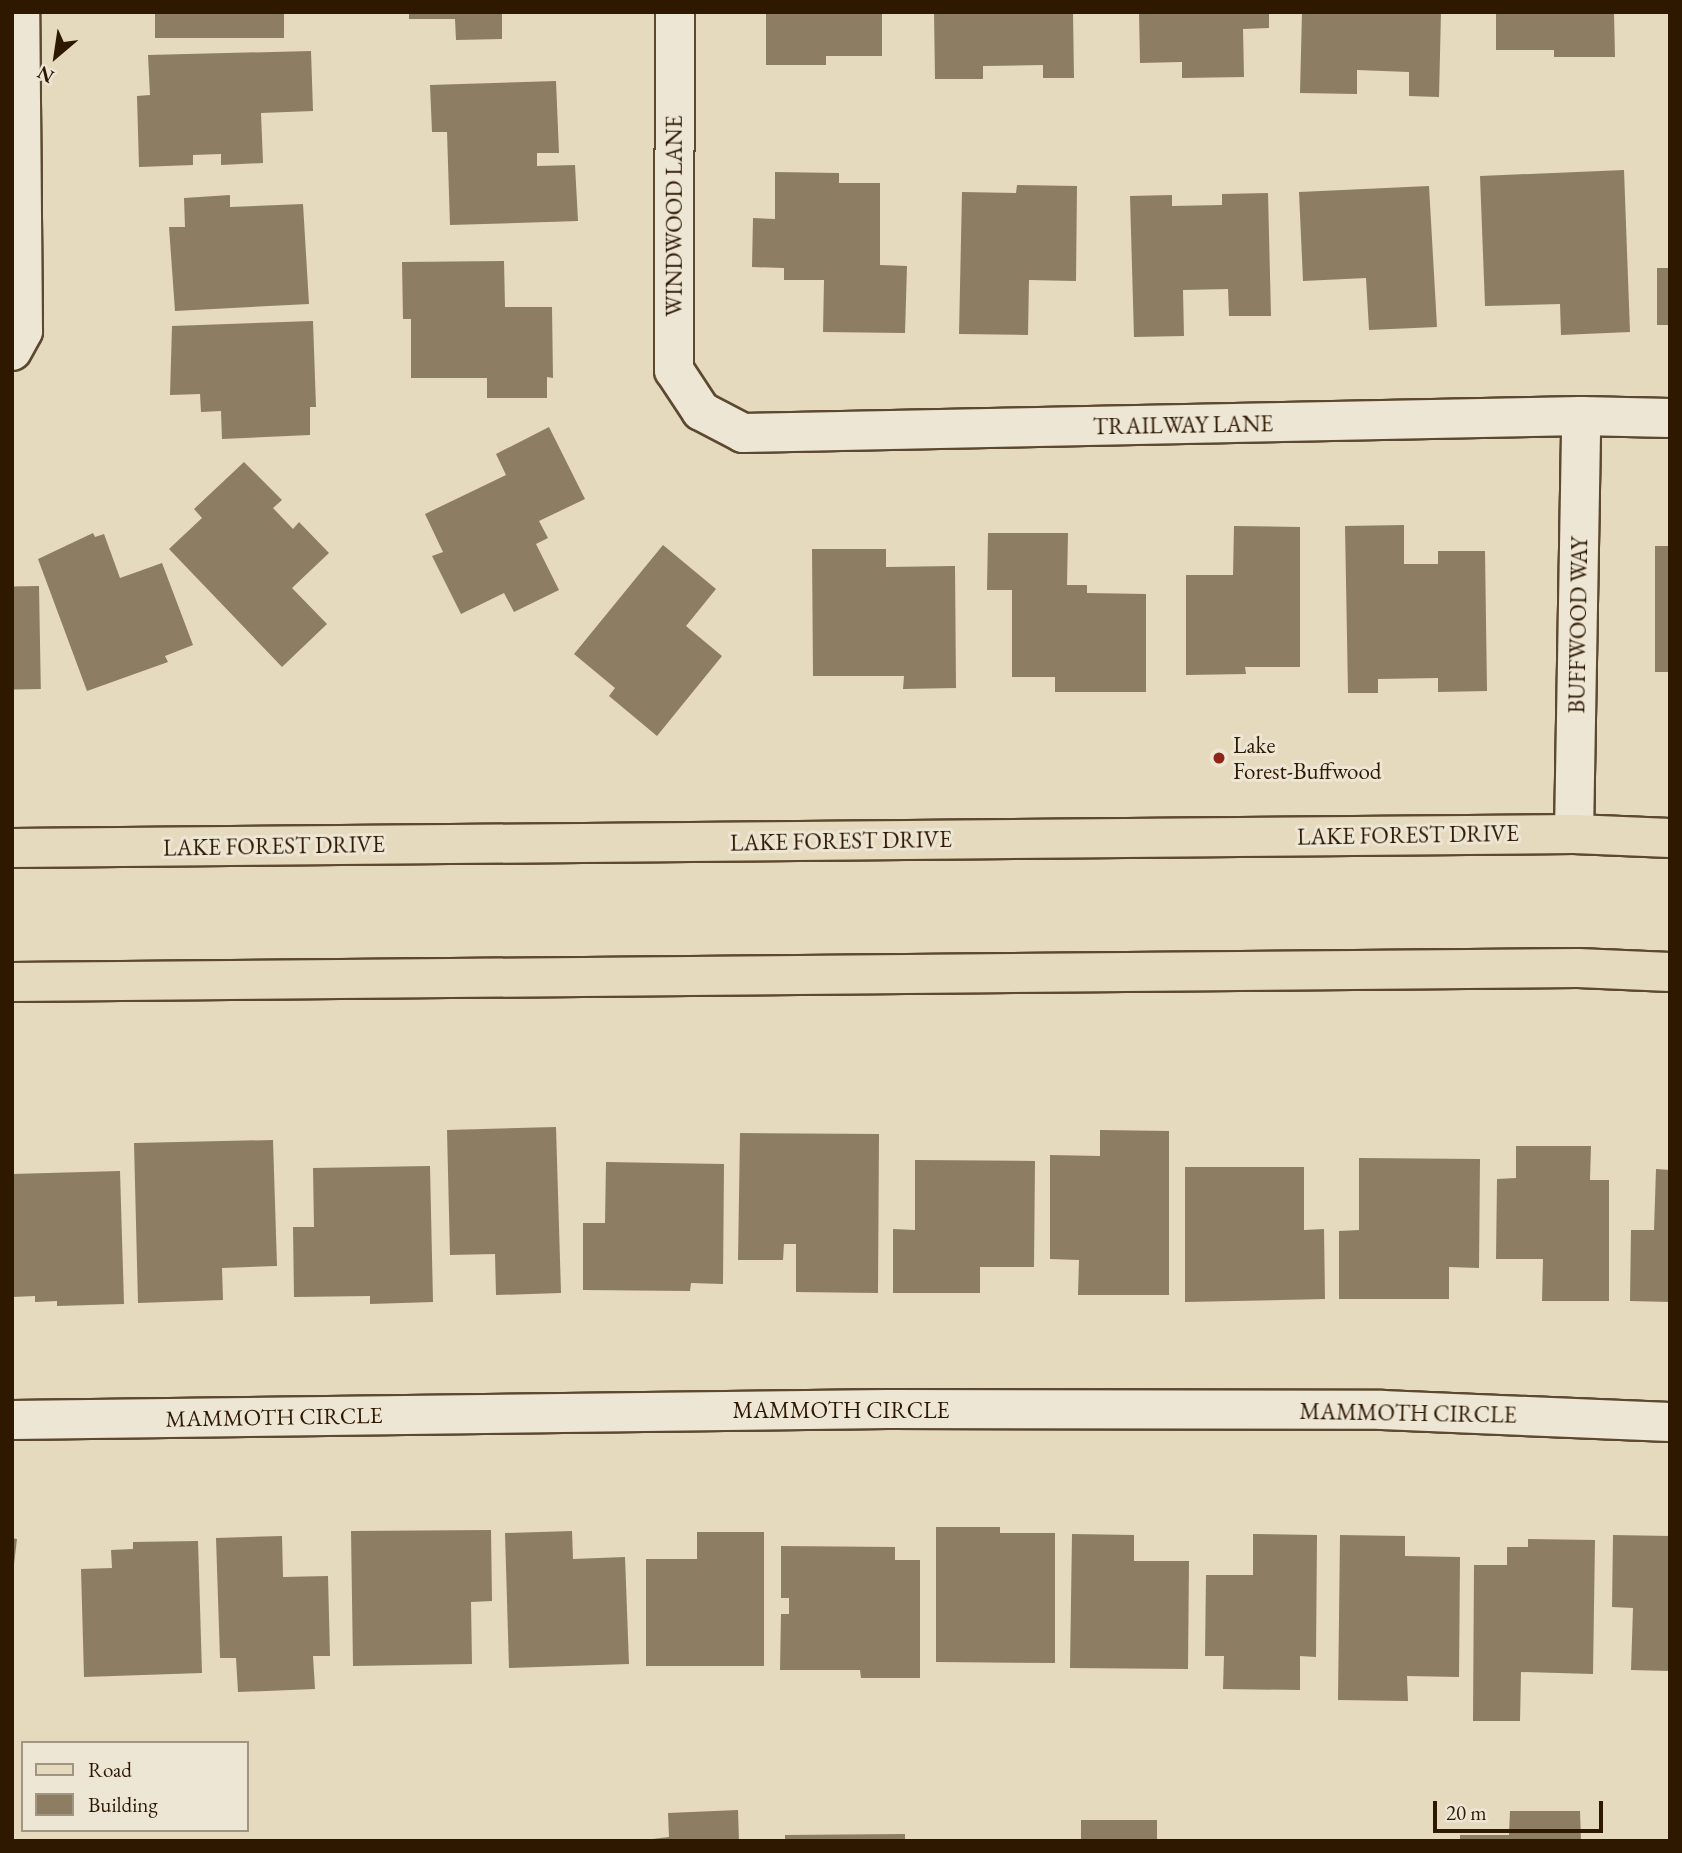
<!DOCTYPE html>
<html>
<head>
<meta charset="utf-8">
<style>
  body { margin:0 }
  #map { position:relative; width:1682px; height:1853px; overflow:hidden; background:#e5d9be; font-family:"EB Garamond",serif }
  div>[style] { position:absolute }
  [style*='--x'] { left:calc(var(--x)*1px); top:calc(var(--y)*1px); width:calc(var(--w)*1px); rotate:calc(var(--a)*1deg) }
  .building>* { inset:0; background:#8d7d63; transform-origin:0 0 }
  .roads { filter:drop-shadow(2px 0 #5c4930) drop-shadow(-2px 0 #5c4930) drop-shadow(0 2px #5c4930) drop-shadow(0 -2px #5c4930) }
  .street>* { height:38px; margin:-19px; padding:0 19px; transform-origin:19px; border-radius:19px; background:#eee6d5 }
  .primary>* { height:38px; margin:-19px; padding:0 19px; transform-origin:19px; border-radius:19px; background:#e5d9be }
  .dots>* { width:19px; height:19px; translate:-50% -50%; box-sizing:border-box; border:4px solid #eee6d5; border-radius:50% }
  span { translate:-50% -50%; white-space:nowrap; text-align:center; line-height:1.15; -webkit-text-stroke:6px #eee6d5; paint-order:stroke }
  .street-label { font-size:23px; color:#2e1900 }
  .poi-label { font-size:23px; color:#2e1900 }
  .left { translate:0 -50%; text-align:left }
  .frame { position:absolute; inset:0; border:14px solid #2e1900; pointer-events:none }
  .legend { position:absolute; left:21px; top:1741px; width:228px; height:91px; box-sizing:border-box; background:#eee6d5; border:2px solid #a19480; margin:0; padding:9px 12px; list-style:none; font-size:21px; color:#2e1900 }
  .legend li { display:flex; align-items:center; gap:14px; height:35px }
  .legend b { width:35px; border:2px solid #a19480 }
  .north { position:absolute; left:21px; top:21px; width:70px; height:70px; -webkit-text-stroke:5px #eee6d5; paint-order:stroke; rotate:209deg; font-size:19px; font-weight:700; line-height:28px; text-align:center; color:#2e1900 }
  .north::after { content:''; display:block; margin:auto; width:24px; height:32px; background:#2e1900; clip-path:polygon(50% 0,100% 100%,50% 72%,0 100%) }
  .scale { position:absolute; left:1433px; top:1801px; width:170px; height:32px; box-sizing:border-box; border:4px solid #2e1900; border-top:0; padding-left:9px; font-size:21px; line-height:24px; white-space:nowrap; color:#2e1900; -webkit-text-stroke:5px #eee6d5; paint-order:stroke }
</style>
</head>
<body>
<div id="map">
  <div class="building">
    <i style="left:155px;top:12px;width:129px;height:26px"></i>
    <i style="clip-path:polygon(409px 12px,502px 12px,502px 39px,456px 40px,455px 19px,409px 19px)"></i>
    <i style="clip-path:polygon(766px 12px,882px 12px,882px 56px,826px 56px,826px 65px,766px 65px)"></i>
    <i style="clip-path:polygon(934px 12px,1073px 12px,1074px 78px,1043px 78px,1043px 65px,983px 66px,983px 79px,935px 79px)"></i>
    <i style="clip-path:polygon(1139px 12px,1269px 12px,1269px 28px,1243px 29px,1244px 77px,1182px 78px,1182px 62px,1140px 63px)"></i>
    <i style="clip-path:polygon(1302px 12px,1441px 12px,1439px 97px,1409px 96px,1409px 72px,1357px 70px,1357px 94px,1300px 93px)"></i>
    <i style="clip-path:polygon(1496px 12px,1614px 12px,1615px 57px,1554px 57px,1554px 50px,1496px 50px)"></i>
    <i style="clip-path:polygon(311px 51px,313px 111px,261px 113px,263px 163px,221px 165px,221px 154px,193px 155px,193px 165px,139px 167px,137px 96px,150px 95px,148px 55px)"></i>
    <i style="clip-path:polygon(556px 81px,559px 153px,537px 153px,537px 166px,575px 165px,578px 221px,450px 225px,447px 132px,432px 132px,430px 85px)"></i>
    <i style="clip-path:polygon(1624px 170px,1630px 332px,1561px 335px,1560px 304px,1485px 306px,1480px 176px)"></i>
    <i style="clip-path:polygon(775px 172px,839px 173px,839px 183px,880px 183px,880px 265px,907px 266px,905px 333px,823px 332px,824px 280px,784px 280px,784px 268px,752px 267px,753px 218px,775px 219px)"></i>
    <i style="clip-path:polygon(1017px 185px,1077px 186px,1076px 281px,1029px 280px,1028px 335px,959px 334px,962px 192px,1016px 193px)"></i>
    <i style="clip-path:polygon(1429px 186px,1437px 327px,1369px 330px,1366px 278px,1303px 281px,1299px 192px)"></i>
    <i style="clip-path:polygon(1268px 193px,1271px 316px,1229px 316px,1228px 289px,1183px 290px,1184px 336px,1134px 337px,1130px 196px,1172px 195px,1172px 206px,1222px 205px,1222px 194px)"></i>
    <i style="clip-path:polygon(230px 195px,230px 207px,303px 204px,309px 304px,175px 311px,169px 227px,185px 227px,184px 198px)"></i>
    <i style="clip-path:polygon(504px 261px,505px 307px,552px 307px,553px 378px,547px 377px,547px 398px,487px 398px,487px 378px,411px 378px,411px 319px,403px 319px,402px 262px)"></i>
    <i style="left:1657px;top:268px;width:13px;height:57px"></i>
    <i style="clip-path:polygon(313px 321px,316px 407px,310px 407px,310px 435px,222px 439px,221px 411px,201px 412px,200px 394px,170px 395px,172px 326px)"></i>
    <i style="clip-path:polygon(549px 427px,585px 499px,539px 521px,548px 538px,536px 544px,559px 590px,514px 612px,504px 593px,461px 614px,432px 556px,443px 552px,425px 514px,506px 475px,496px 454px)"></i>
    <i style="clip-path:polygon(244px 462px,282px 500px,273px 508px,293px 529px,299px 522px,329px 553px,292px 588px,327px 624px,282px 667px,169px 549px,202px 518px,194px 509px)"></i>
    <i style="clip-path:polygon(1404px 525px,1404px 564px,1438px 564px,1438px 551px,1485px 551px,1487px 691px,1438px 692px,1438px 678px,1378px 679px,1378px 693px,1348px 693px,1345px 526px)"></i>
    <i style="clip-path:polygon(1234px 526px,1300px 527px,1300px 667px,1245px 667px,1246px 674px,1186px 675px,1186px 575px,1233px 575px)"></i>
    <i style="clip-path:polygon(93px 533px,95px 537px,104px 534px,120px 578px,162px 563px,193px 645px,165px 656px,168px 662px,87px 691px,38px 559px)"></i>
    <i style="clip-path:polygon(988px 533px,1068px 533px,1067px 585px,1087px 585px,1087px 593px,1146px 594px,1146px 692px,1055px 692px,1055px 677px,1012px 677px,1012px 590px,987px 590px)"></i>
    <i style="clip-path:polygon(663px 545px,716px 589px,686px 626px,722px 656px,657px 736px,609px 696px,615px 688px,574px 654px)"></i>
    <i style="left:1655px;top:546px;width:15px;height:126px"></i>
    <i style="clip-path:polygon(812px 549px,886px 549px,886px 567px,955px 566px,956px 688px,903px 689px,904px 676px,813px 676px)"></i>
    <i style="left:39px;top:586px;width:103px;height:27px;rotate:89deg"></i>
    <i style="clip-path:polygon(556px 1127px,561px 1293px,496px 1295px,495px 1254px,450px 1255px,447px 1130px)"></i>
    <i style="clip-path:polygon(1100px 1130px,1169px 1131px,1169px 1295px,1078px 1295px,1079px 1260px,1050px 1259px,1050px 1155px,1100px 1156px)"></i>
    <i style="clip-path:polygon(740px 1133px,879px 1134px,878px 1293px,796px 1292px,796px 1244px,784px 1244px,783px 1260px,738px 1260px)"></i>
    <i style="clip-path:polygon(273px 1140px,277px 1266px,222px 1268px,223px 1300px,138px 1303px,134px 1143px)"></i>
    <i style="clip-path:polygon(1516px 1146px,1591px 1146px,1590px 1180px,1609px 1180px,1609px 1301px,1542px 1301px,1543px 1259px,1496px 1259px,1497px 1179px,1516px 1178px)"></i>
    <i style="clip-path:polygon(1359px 1158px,1480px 1159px,1479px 1268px,1449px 1267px,1449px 1299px,1339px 1299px,1339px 1231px,1359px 1230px)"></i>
    <i style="clip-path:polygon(915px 1160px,1035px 1161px,1034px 1267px,980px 1267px,980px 1293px,893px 1293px,893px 1229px,915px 1230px)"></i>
    <i style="clip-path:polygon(606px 1162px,724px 1164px,723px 1284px,691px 1283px,690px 1291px,583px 1290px,583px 1223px,605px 1223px)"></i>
    <i style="clip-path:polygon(430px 1166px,433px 1302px,370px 1304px,370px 1296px,294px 1297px,293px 1227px,314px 1227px,313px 1168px)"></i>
    <i style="clip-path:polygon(1185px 1167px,1304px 1167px,1304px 1230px,1324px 1229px,1325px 1299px,1185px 1302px)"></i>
    <i style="clip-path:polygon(1656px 1169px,1670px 1170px,1670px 1302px,1630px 1301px,1631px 1230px,1654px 1230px)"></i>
    <i style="clip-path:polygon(120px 1171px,124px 1304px,57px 1306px,57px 1301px,35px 1302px,35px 1296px,12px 1297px,12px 1174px)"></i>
    <i style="clip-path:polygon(936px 1527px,1000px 1527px,1000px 1533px,1055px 1533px,1055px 1663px,936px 1662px)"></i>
    <i style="clip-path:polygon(491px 1530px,492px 1601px,471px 1602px,472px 1664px,353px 1666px,351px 1531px)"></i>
    <i style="clip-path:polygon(572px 1531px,573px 1559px,625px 1557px,629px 1664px,509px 1668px,505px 1533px)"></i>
    <i style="clip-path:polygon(697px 1532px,764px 1532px,764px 1666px,646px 1666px,646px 1559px,697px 1559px)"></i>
    <i style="clip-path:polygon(1072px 1534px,1134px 1535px,1134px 1561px,1189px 1561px,1188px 1669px,1070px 1668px)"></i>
    <i style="clip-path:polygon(1253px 1534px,1317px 1535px,1316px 1657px,1300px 1656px,1300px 1690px,1223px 1689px,1224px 1656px,1205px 1656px,1206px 1575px,1253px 1575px)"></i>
    <i style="clip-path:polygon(1340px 1535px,1405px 1536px,1405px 1556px,1460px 1557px,1459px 1677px,1407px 1676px,1408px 1701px,1338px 1700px)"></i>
    <i style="clip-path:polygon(1613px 1535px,1670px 1536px,1670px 1671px,1631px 1670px,1633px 1608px,1612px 1607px)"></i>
    <i style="clip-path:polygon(282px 1536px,283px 1577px,328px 1576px,330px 1656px,313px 1656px,315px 1689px,238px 1692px,236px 1658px,220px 1658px,216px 1538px)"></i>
    <i style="clip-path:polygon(12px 1538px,17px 1539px,14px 1564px,12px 1564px)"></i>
    <i style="clip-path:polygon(1528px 1539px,1595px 1540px,1593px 1674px,1521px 1672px,1520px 1721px,1473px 1721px,1474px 1565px,1507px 1565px,1507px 1547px,1528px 1547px)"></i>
    <i style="clip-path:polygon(198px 1541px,202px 1673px,84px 1677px,81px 1569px,112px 1568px,111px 1550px,133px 1549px,133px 1542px)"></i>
    <i style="clip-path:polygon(781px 1546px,895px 1547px,895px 1560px,920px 1560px,920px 1678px,861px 1678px,860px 1670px,780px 1670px,781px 1614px,789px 1614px,789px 1598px,781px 1598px)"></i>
    <i style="clip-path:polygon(738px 1810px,739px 1841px,636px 1841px,669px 1837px,668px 1813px)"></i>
    <i style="clip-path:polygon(1510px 1811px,1580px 1811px,1581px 1841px,1460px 1841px,1460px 1835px,1509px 1835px)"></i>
    <i style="left:1081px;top:1820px;width:76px;height:21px"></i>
    <i style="clip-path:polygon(905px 1834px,905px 1841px,785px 1841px,785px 1835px)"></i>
  </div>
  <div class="roads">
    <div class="street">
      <i style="--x:675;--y:12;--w:358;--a:90.2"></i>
      <i style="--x:674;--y:370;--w:49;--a:56.6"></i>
      <i style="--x:701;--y:411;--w:47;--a:27.6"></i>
      <i style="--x:743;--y:433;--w:838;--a:-1.16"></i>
      <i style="--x:1581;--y:416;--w:89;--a:1.3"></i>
      <i style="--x:12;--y:351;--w:23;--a:-61"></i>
      <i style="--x:23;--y:331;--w:319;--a:-90.5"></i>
      <i style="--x:1574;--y:834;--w:418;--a:-89"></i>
      <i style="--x:12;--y:1420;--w:876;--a:-0.72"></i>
      <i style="--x:888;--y:1409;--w:494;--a:0.1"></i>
      <i style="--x:1382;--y:1410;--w:288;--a:2.4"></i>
    </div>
    <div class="primary">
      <i style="--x:12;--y:848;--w:1562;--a:-0.51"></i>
      <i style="--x:1574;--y:834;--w:96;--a:2.4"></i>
      <i style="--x:12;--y:982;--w:1566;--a:-0.51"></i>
      <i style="--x:1578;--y:968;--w:92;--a:2.5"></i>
    </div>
  </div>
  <div class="dots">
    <i style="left:1219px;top:758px;background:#8f2418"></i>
  </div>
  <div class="street-label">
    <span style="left:674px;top:216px;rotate:-90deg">WINDWOOD LANE</span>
    <span style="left:1183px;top:425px;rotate:-1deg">TRAILWAY LANE</span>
    <span style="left:1578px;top:625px;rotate:-89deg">BUFFWOOD WAY</span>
    <span style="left:1408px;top:835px;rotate:-1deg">LAKE FOREST DRIVE</span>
    <span style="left:841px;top:841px;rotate:-1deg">LAKE FOREST DRIVE</span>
    <span style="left:274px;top:846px;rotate:-1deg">LAKE FOREST DRIVE</span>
    <span style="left:841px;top:1410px">MAMMOTH CIRCLE</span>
    <span style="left:1408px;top:1413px;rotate:1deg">MAMMOTH CIRCLE</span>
    <span style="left:274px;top:1417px;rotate:-1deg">MAMMOTH CIRCLE</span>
  </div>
  <div class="poi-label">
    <span class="left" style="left:1233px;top:758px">Lake<br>Forest-Buffwood</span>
  </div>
  <div class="frame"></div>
  <ul class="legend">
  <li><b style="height:9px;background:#e5d9be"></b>Road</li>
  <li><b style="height:19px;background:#8d7d63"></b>Building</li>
  </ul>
  <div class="north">N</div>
  <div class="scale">20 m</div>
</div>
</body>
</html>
